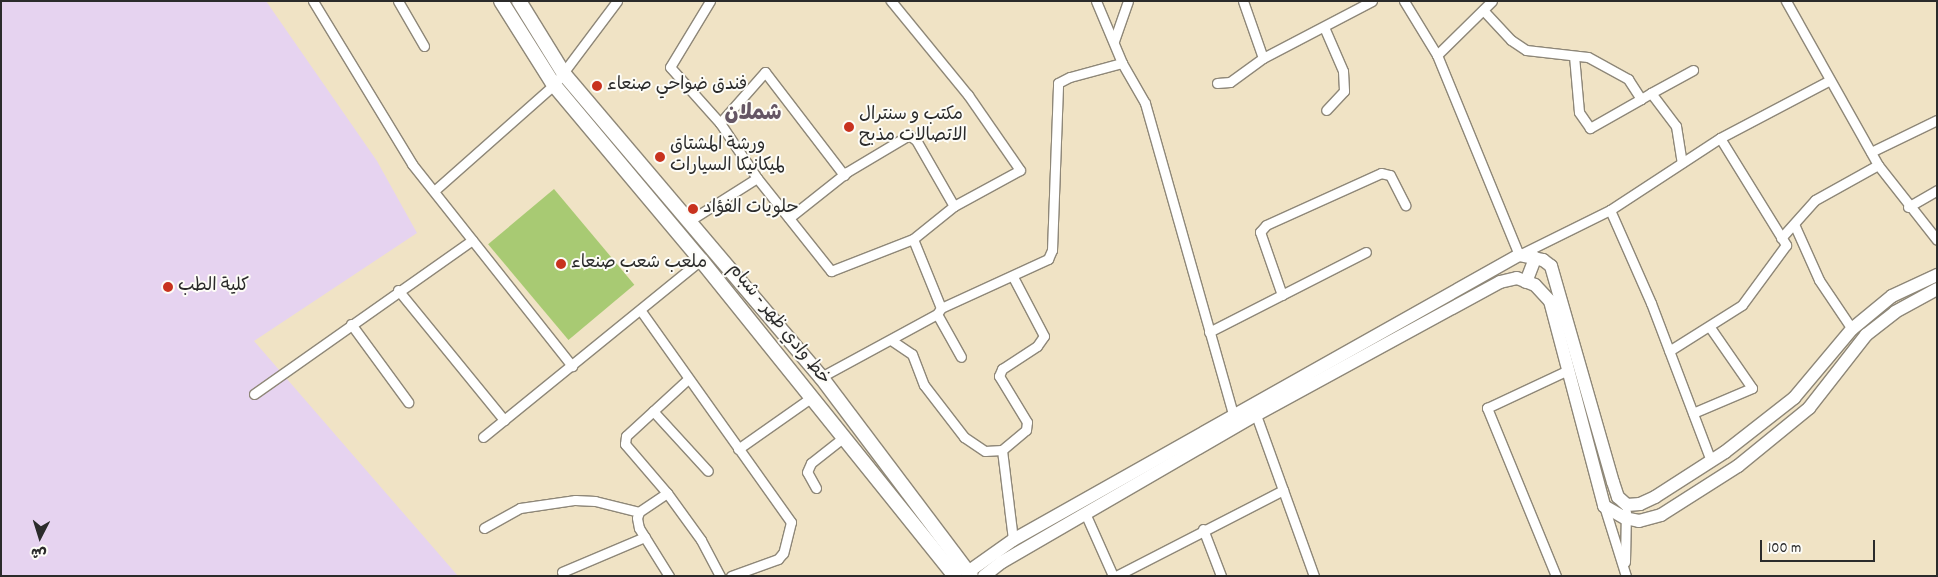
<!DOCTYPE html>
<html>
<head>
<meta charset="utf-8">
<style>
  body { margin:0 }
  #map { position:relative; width:1938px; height:577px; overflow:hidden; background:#f0e3c5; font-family:Dekko,"Playpen Sans Arabic",sans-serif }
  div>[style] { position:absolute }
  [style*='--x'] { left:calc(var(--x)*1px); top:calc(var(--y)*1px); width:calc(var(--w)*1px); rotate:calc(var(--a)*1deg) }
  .built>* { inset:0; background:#e6d3f0 }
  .green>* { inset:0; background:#a8ca73; transform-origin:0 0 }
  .roads { filter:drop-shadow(1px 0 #8e8778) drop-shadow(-1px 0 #8e8778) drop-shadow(0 1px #8e8778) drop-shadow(0 -1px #8e8778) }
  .street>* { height:9px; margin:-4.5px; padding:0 4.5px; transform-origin:4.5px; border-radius:4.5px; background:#fff }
  .secondary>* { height:12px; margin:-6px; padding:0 6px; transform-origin:6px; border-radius:6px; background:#fff }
  .primary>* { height:14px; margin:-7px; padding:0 7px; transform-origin:7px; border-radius:7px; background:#fff }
  .dots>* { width:14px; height:14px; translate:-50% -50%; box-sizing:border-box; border:2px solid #fdfcf7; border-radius:50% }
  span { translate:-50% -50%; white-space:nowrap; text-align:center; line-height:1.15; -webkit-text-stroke:4px #fdfcf7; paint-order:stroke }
  .poi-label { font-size:18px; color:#2b2b2b }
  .left { translate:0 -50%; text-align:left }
  .street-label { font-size:18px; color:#2b2b2b }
  .district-label { font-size:22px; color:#655664; font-weight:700 }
  .frame { position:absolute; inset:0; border:2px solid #2b2b2b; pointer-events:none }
  .north { position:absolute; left:15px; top:512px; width:50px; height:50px; -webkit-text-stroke:4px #fdfcf7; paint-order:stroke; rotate:185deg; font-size:14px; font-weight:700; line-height:20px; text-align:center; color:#2b2b2b }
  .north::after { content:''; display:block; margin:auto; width:18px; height:22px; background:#2b2b2b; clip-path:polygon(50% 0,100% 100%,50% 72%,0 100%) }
  .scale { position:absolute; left:1760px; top:540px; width:115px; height:22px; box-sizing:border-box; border:2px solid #2b2b2b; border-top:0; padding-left:6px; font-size:15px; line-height:18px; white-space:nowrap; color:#2b2b2b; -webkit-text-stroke:4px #fdfcf7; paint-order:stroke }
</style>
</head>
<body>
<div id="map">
  <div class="built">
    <i style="clip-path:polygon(1px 1px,266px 1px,377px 161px,417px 233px,254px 341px,458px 576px,1px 576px)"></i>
  </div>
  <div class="green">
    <i style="left:554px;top:189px;width:125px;height:86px;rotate:50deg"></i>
  </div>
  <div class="roads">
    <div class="street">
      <i style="--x:313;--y:1;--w:191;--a:58.7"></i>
      <i style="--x:412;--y:164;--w:258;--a:51.6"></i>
      <i style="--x:398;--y:1;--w:52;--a:60"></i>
      <i style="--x:710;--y:1;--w:77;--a:121.2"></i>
      <i style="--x:670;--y:67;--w:75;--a:48.2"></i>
      <i style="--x:1096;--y:1;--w:67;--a:67.2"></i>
      <i style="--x:1122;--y:63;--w:46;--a:60.1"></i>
      <i style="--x:1145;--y:103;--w:323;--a:74.2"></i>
      <i style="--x:1243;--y:1;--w:60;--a:70.7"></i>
      <i style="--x:1263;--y:58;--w:123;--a:-27.6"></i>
      <i style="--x:1404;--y:1;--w:63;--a:58.6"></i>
      <i style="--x:1437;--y:55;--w:216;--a:67.7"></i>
      <i style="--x:1519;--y:255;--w:102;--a:-26.3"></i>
      <i style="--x:1610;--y:210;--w:102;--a:66.2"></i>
      <i style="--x:1651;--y:303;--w:169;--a:69.2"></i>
      <i style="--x:1786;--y:1;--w:188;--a:60.7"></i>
      <i style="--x:1878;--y:165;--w:95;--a:51.8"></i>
      <i style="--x:1483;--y:10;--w:41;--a:47"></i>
      <i style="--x:1511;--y:40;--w:18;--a:34"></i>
      <i style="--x:1526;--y:50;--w:62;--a:6.4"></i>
      <i style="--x:1588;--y:57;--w:46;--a:28.8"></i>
      <i style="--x:1628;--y:79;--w:24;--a:57"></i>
      <i style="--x:1641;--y:99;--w:59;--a:150.4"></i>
      <i style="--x:1590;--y:128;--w:19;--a:-125"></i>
      <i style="--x:1579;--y:112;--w:56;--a:-95.1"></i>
      <i style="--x:1324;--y:27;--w:48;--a:66.6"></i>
      <i style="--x:1343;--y:71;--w:20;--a:87"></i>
      <i style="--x:1344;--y:91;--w:26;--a:133"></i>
      <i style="--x:1114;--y:41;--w:42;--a:-70.7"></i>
      <i style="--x:1437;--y:55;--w:77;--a:-44.5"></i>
      <i style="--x:1217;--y:83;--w:13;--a:-4"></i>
      <i style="--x:1230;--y:82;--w:41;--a:-36"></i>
      <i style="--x:1651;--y:93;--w:48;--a:-28.7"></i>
      <i style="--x:1641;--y:99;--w:12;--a:-31"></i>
      <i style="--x:1651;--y:93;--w:41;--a:52.9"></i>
      <i style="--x:1676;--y:126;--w:37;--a:81"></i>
      <i style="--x:1720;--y:138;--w:124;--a:-27.8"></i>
      <i style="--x:1871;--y:152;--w:73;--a:-25.9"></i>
      <i style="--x:757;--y:178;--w:66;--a:-123.9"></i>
      <i style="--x:720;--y:123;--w:68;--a:-48.6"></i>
      <i style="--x:765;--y:72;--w:130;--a:52.5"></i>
      <i style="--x:434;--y:191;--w:160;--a:-41.5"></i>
      <i style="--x:554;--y:85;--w:105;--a:-53.1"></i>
      <i style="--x:1908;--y:207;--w:34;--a:-30"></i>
      <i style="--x:1610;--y:210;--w:131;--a:-33.2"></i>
      <i style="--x:1720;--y:138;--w:126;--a:58.3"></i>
      <i style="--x:1786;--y:245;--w:74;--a:126.3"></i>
      <i style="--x:1742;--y:305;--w:86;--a:147.8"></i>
      <i style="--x:789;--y:218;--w:74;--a:-38.4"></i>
      <i style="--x:847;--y:172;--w:72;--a:-30.8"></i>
      <i style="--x:909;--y:135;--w:9;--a:36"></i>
      <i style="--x:916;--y:140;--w:76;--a:60.1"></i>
      <i style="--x:689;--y:221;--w:80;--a:-32.3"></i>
      <i style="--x:757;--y:178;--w:119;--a:51.5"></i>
      <i style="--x:831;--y:271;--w:88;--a:-21.3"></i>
      <i style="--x:1794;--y:224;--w:61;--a:65.9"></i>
      <i style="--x:1819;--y:280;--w:59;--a:56"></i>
      <i style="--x:1781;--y:238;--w:51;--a:-48.2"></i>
      <i style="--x:1815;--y:200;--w:72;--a:-29.1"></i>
      <i style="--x:398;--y:290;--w:168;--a:50.8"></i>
      <i style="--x:1282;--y:295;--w:67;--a:-109.2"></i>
      <i style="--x:1260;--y:232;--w:9;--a:-49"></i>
      <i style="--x:1266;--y:225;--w:126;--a:-24.3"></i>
      <i style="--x:1381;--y:173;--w:9;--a:13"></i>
      <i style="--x:1390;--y:175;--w:34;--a:63"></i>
      <i style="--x:941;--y:308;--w:118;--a:-24.6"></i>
      <i style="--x:1048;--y:259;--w:10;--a:-66"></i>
      <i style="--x:1052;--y:250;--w:167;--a:-87.9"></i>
      <i style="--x:1058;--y:83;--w:13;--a:-27"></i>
      <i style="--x:1070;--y:77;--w:54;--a:-15.1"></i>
      <i style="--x:641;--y:311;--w:259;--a:54.6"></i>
      <i style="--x:791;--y:522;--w:32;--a:104"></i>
      <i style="--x:783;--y:553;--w:8;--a:130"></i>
      <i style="--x:778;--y:559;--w:50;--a:160.1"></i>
      <i style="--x:937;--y:314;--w:49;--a:60.8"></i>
      <i style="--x:351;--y:324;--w:97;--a:53.8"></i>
      <i style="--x:1209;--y:332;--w:176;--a:-27"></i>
      <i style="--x:891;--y:340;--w:25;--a:34"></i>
      <i style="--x:912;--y:354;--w:33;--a:69"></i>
      <i style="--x:924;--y:385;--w:66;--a:52.4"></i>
      <i style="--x:964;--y:437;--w:25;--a:34"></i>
      <i style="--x:985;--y:451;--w:17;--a:-3"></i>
      <i style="--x:1002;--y:450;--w:31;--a:-40"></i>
      <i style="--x:1026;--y:430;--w:8;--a:-83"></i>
      <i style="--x:1027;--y:422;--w:54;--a:-121.3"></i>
      <i style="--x:999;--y:376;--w:8;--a:-67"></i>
      <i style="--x:1002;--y:369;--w:42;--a:-33.3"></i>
      <i style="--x:1037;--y:346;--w:12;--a:-55"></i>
      <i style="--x:1044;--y:336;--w:67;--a:-117.7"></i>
      <i style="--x:821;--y:377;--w:132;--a:-28.5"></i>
      <i style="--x:937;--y:314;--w:7;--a:-56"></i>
      <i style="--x:941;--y:308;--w:74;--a:-112.1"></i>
      <i style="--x:913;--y:239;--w:53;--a:-38.8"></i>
      <i style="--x:954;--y:206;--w:75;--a:-28.6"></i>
      <i style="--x:1020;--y:170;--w:91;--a:-124.7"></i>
      <i style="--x:968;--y:95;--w:122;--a:-129.3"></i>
      <i style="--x:688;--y:379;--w:84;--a:137.4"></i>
      <i style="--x:626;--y:436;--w:8;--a:97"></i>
      <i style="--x:625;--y:444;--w:65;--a:49.4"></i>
      <i style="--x:667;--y:493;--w:58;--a:54.1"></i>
      <i style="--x:701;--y:540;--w:41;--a:62.2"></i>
      <i style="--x:254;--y:394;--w:267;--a:-35.2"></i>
      <i style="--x:653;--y:411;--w:81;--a:47.5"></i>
      <i style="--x:1693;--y:413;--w:64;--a:-23"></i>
      <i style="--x:1752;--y:388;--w:75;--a:-124.7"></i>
      <i style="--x:1256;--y:415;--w:171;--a:70.2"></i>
      <i style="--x:483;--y:437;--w:281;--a:-39.1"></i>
      <i style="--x:738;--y:449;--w:90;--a:-35.1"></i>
      <i style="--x:1002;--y:450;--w:91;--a:83"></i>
      <i style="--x:816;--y:488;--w:18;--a:-119"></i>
      <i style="--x:807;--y:472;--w:10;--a:-66"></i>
      <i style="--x:811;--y:463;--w:42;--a:-38.2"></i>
      <i style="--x:667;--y:493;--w:34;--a:146"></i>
      <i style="--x:639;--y:512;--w:6;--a:108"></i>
      <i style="--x:637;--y:518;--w:10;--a:79"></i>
      <i style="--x:639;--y:528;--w:57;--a:58"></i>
      <i style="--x:1604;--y:506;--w:73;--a:72.6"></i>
      <i style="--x:1085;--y:513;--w:69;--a:66"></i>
      <i style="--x:484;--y:528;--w:41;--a:-29.1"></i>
      <i style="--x:520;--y:508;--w:56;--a:-8.3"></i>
      <i style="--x:575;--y:500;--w:20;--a:3"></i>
      <i style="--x:595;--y:501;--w:45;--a:14"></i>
      <i style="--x:1203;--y:529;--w:50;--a:69"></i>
      <i style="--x:1625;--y:562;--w:50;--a:-88.9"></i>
      <i style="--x:562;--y:572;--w:90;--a:-22.9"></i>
      <i style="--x:1116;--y:576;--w:188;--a:-27.2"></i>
      <i style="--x:1556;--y:576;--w:182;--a:-112.3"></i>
      <i style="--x:1487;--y:408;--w:89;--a:-25.1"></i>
    </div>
    <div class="secondary">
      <i style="--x:1526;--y:282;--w:26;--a:-69"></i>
      <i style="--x:968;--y:572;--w:55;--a:-35.4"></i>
      <i style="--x:1013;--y:540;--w:581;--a:-29.39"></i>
      <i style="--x:1519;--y:255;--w:25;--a:12"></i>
      <i style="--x:1543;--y:260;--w:10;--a:37"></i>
      <i style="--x:1551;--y:266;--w:225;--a:74"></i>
      <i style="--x:1613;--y:482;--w:16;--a:72"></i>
      <i style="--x:1618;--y:497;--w:12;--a:42"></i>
      <i style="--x:1627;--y:505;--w:13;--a:-4"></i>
      <i style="--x:1640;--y:504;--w:17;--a:-25"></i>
      <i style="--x:1655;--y:497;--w:83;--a:-32.7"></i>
      <i style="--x:1725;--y:452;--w:88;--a:-38"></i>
      <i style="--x:1794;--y:398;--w:90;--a:-50"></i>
      <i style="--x:1852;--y:329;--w:52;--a:-39.5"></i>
      <i style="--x:1892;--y:296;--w:50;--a:-25"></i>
      <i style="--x:984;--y:576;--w:23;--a:-38"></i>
      <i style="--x:1002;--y:562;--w:293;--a:-30.1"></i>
      <i style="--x:1256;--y:415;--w:278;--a:-28.6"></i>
      <i style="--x:1500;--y:282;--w:17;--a:-13"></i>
      <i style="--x:1517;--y:278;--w:19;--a:21"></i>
      <i style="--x:1535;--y:285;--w:22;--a:47"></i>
      <i style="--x:1550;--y:301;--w:212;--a:75.2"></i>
      <i style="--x:1604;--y:506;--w:24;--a:30"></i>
      <i style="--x:1625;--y:518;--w:14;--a:12"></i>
      <i style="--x:1639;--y:521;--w:23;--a:-15"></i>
      <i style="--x:1661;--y:515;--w:91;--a:-32.5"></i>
      <i style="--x:1738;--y:466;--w:92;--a:-39.2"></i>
      <i style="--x:1809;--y:408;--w:93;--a:-52"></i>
      <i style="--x:1866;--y:335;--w:37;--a:-38"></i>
      <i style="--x:1895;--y:312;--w:48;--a:-28.7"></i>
    </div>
    <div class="primary">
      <i style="--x:501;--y:1;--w:99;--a:57.8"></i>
      <i style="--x:554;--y:85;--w:229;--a:50"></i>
      <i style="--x:701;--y:260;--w:405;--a:51.2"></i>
      <i style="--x:519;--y:1;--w:86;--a:58.3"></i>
      <i style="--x:564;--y:74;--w:397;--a:49.7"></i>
      <i style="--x:821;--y:377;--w:249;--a:53"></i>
    </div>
  </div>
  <div class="dots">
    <i style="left:597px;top:86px;background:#c8321e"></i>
    <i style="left:849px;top:127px;background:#c8321e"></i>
    <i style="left:660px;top:157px;background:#c8321e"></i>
    <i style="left:693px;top:209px;background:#c8321e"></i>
    <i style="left:561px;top:264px;background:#c8321e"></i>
    <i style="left:168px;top:287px;background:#c8321e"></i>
  </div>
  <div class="poi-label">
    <span class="left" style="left:607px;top:86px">فندق ضواحي صنعاء</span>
    <span class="left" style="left:859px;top:127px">مكتب و سنترال<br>الاتصالات مذبح</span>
    <span class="left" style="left:670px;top:157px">ورشة المشتاق<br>لميكانيكا السيارات</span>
    <span class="left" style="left:703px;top:209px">حلويات الفؤاد</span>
    <span class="left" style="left:571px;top:264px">ملعب شعب صنعاء</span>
    <span class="left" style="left:178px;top:287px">كلية الطب</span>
  </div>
  <div class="street-label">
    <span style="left:778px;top:325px;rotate:51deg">خط وادي ظهر - شبام</span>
  </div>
  <div class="district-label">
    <span style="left:753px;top:115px">شملان</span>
  </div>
  <div class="frame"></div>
  <div class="north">ش</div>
  <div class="scale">100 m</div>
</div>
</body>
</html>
